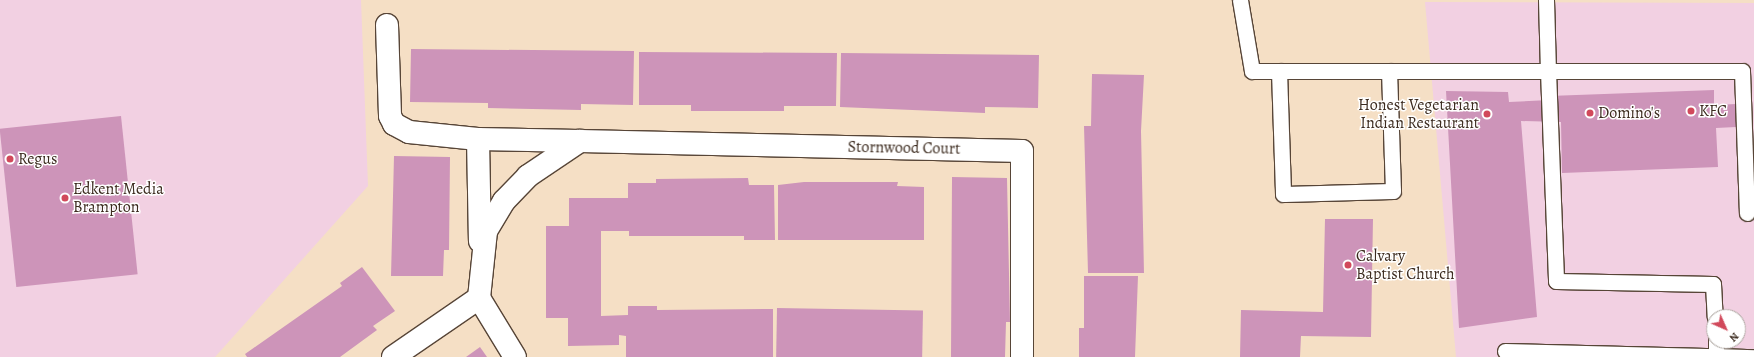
<!DOCTYPE html>
<html>
<head>
<meta charset="utf-8">
<style>
  body { margin:0 }
  #map { position:relative; width:1754px; height:357px; overflow:hidden; background:#f5dfc5; font-family:Alegreya,serif }
  div>[style] { position:absolute }
  [style*='--x'] { left:calc(var(--x)*1px); top:calc(var(--y)*1px); width:calc(var(--w)*1px); rotate:calc(var(--a)*1deg) }
  .built>* { inset:0; background:#f2d0e2 }
  .building>* { inset:0; background:#cd94b9; transform-origin:0 0 }
  .roads { filter:drop-shadow(1px 0 #574537) drop-shadow(-1px 0 #574537) drop-shadow(0 1px #574537) drop-shadow(0 -1px #574537) }
  .lane>* { height:15px; margin:-7.5px; padding:0 7.5px; transform-origin:7.5px; border-radius:7.5px; background:#fff }
  .street>* { height:22px; margin:-11px; padding:0 11px; transform-origin:11px; border-radius:11px; background:#fff }
  .dots>* { width:11px; height:11px; translate:-50% -50%; box-sizing:border-box; border:2px solid #fff; border-radius:50% }
  span { translate:-50% -50%; white-space:nowrap; text-align:center; line-height:1.15; -webkit-text-stroke:3px #fff; paint-order:stroke }
  .poi-label { font-size:16px; color:#3b2a1e }
  .right { translate:-100% -50%; text-align:right }
  .left { translate:0 -50%; text-align:left }
  .street-label { font-size:16px; color:#3b2a1e }
  .north { position:absolute; left:1706px; top:309px; width:40px; height:40px; box-sizing:border-box; background:#fff; border:1px solid #b1aaa5; border-radius:50%; rotate:135deg; font-size:11px; font-weight:700; line-height:16px; text-align:center; color:#3b2a1e }
  .north::after { content:''; display:block; margin:auto; width:14px; height:18px; background:#d1495b; clip-path:polygon(50% 0,100% 100%,50% 72%,0 100%) }
</style>
</head>
<body>
<div id="map">
  <div class="built">
    <i style="clip-path:polygon(0 0,361px 0,368px 186px,215px 357px,0 357px)"></i>
    <i style="clip-path:polygon(evenodd,1425px 2px,1754px 3px,1754px 357px,1456px 357px,1425px 2px,1714px 317px,1738px 317px,1738px 341px,1714px 341px,1714px 317px)"></i>
  </div>
  <div class="building">
    <i style="clip-path:polygon(411px 49px,634px 51px,633px 105px,581px 104px,581px 110px,488px 108px,488px 103px,410px 102px)"></i>
    <i style="clip-path:polygon(639px 52px,837px 53px,836px 106px,784px 106px,784px 111px,691px 111px,691px 105px,639px 105px)"></i>
    <i style="clip-path:polygon(841px 53px,1039px 55px,1038px 108px,985px 107px,985px 113px,840px 107px)"></i>
    <i style="clip-path:polygon(1092px 74px,1144px 75px,1141px 131px,1144px 273px,1088px 273px,1084px 126px,1091px 126px)"></i>
    <i style="clip-path:polygon(1714px 90px,1714px 105px,1736px 104px,1736px 127px,1716px 128px,1718px 167px,1562px 173px,1561px 122px,1521px 121px,1537px 317px,1459px 328px,1446px 91px,1508px 92px,1509px 102px,1549px 100px,1549px 96px)"></i>
    <i style="left:121px;top:116px;width:159px;height:122px;rotate:84deg"></i>
    <i style="clip-path:polygon(394px 156px,450px 157px,449px 250px,444px 250px,443px 276px,391px 276px)"></i>
    <i style="clip-path:polygon(952px 177px,1007px 178px,1010px 322px,1006px 322px,1005px 357px,951px 357px)"></i>
    <i style="clip-path:polygon(748px 178px,749px 185px,774px 185px,775px 240px,744px 240px,744px 236px,629px 236px,629px 231px,601px 231px,601px 316px,628px 315px,628px 306px,657px 306px,657px 310px,773px 309px,773px 357px,626px 357px,626px 336px,619px 335px,619px 345px,568px 346px,568px 318px,546px 318px,546px 226px,569px 226px,569px 198px,628px 198px,628px 183px,656px 183px,656px 179px)"></i>
    <i style="clip-path:polygon(804px 182px,898px 182px,897px 186px,924px 187px,924px 240px,778px 240px,778px 185px)"></i>
    <i style="clip-path:polygon(1325px 219px,1373px 219px,1371px 337px,1301px 336px,1300px 357px,1240px 357px,1241px 310px,1323px 312px)"></i>
    <i style="clip-path:polygon(362px 267px,395px 311px,373px 326px,377px 330px,340px 357px,247px 357px,245px 354px,342px 286px,340px 283px)"></i>
    <i style="clip-path:polygon(1084px 276px,1138px 276px,1135px 357px,1079px 357px,1079px 328px,1084px 328px)"></i>
    <i style="left:777px;top:308px;width:146px;height:49px;rotate:1deg"></i>
    <i style="clip-path:polygon(480px 347px,487px 357px,466px 357px)"></i>
  </div>
  <div class="roads">
    <div class="lane">
      <i style="--x:1240;--y:0;--w:72;--a:80.4"></i>
      <i style="--x:1252;--y:71;--w:296;--a:0"></i>
      <i style="--x:1548;--y:71;--w:210;--a:87.8"></i>
      <i style="--x:1556;--y:281;--w:157;--a:1.1"></i>
      <i style="--x:1713;--y:284;--w:33;--a:87"></i>
      <i style="--x:1546;--y:0;--w:71;--a:88.4"></i>
      <i style="--x:1548;--y:71;--w:194;--a:0"></i>
      <i style="--x:1742;--y:71;--w:142;--a:88"></i>
      <i style="--x:1279;--y:71;--w:123;--a:88.1"></i>
      <i style="--x:1283;--y:194;--w:110;--a:-1.6"></i>
      <i style="--x:1393;--y:191;--w:120;--a:-91.9"></i>
      <i style="--x:1505;--y:351;--w:211;--a:1.4"></i>
      <i style="--x:1716;--y:356;--w:15;--a:-90"></i>
      <i style="--x:1716;--y:356;--w:38;--a:2"></i>
    </div>
    <div class="street">
      <i style="--x:387;--y:25;--w:91;--a:88.1"></i>
      <i style="--x:390;--y:116;--w:9;--a:63"></i>
      <i style="--x:394;--y:124;--w:17;--a:28"></i>
      <i style="--x:409;--y:132;--w:69;--a:5.8"></i>
      <i style="--x:478;--y:139;--w:101;--a:1.1"></i>
      <i style="--x:478;--y:139;--w:102;--a:88.9"></i>
      <i style="--x:393;--y:357;--w:104;--a:-34.5"></i>
      <i style="--x:515;--y:357;--w:69;--a:-121.4"></i>
      <i style="--x:479;--y:298;--w:67;--a:-84"></i>
      <i style="--x:486;--y:231;--w:35;--a:-59"></i>
      <i style="--x:504;--y:201;--w:35;--a:-46"></i>
      <i style="--x:528;--y:176;--w:63;--a:-33.9"></i>
      <i style="--x:580;--y:141;--w:442;--a:1.3"></i>
      <i style="--x:1022;--y:151;--w:206;--a:90"></i>
    </div>
  </div>
  <div class="dots">
    <i style="left:1691px;top:111px;background:#d1495b"></i>
    <i style="left:1590px;top:113px;background:#d1495b"></i>
    <i style="left:1487px;top:114px;background:#d1495b"></i>
    <i style="left:10px;top:159px;background:#d1495b"></i>
    <i style="left:65px;top:198px;background:#d1495b"></i>
    <i style="left:1348px;top:265px;background:#d1495b"></i>
  </div>
  <div class="poi-label">
    <span class="right" style="left:1479px;top:114px">Honest Vegetarian<br>Indian Restaurant</span>
    <span class="left" style="left:1699px;top:111px">KFC</span>
    <span class="left" style="left:1598px;top:113px">Domino's</span>
    <span class="left" style="left:18px;top:159px">Regus</span>
    <span class="left" style="left:73px;top:198px">Edkent Media<br>Brampton</span>
    <span class="left" style="left:1356px;top:265px">Calvary<br>Baptist Church</span>
  </div>
  <div class="street-label">
    <span style="left:904px;top:148px;rotate:1deg">Stornwood Court</span>
  </div>
  <div class="north">N</div>
</div>
</body>
</html>
